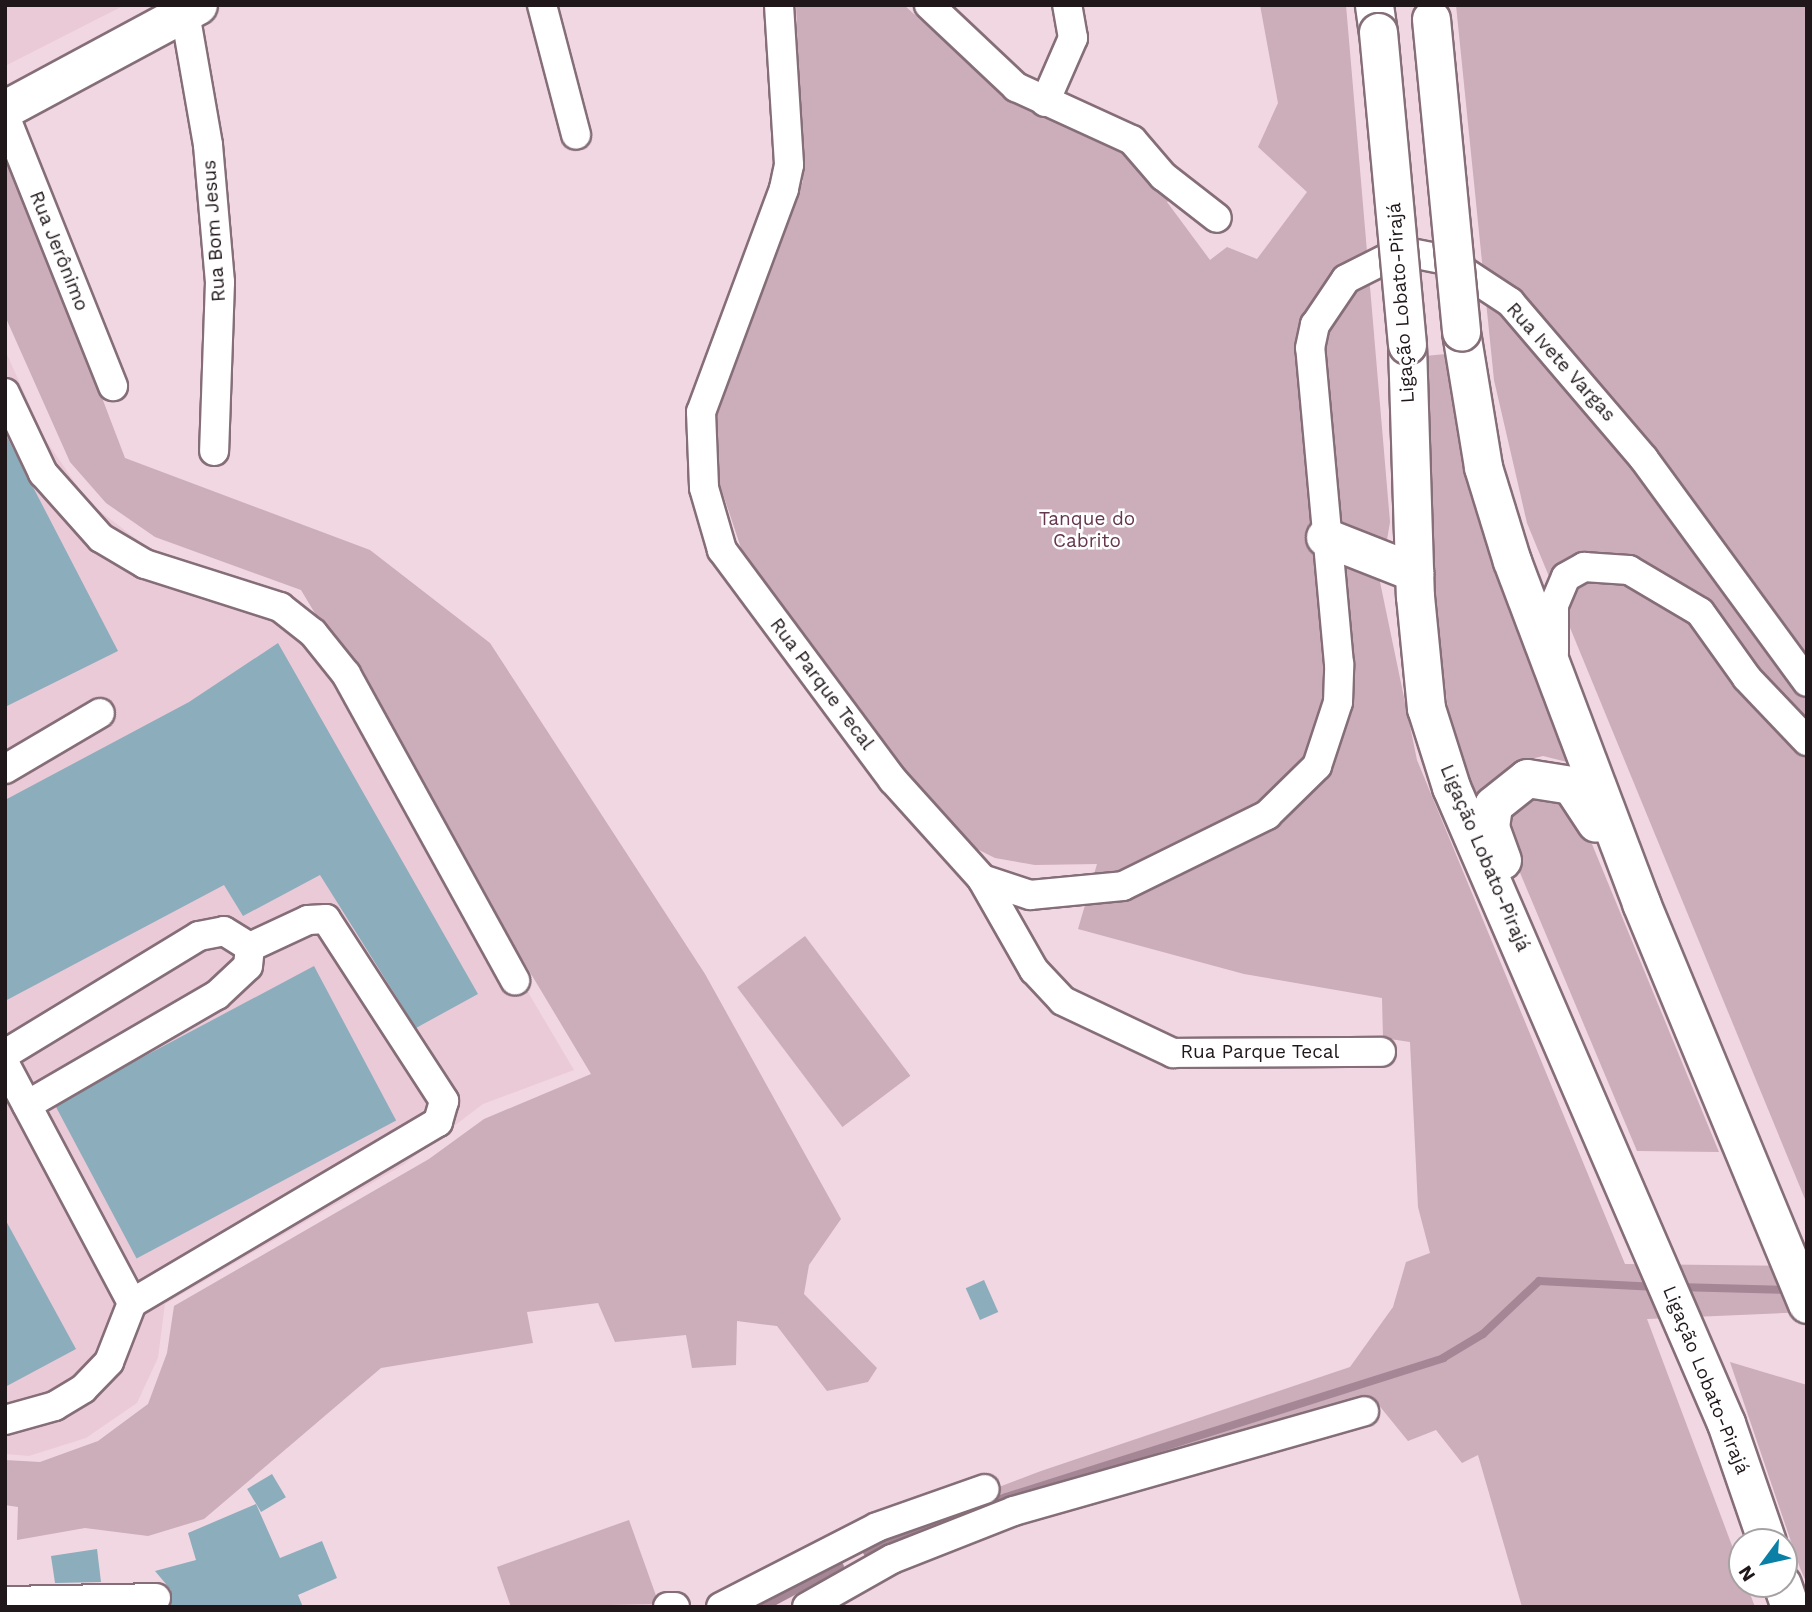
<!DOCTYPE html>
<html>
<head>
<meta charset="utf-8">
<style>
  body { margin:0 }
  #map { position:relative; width:1812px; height:1612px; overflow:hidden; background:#f1d7e2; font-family:"Work Sans",sans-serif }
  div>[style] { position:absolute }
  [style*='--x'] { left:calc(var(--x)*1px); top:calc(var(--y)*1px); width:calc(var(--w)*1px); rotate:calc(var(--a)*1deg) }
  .built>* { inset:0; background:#ebcad8 }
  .green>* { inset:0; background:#ccadba; transform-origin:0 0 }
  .stream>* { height:8px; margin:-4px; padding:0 4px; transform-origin:4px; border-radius:4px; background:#a58694 }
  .building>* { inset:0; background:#8badbc; transform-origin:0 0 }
  .roads { filter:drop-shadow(2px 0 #856e78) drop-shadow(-2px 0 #856e78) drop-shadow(0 2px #856e78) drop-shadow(0 -2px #856e78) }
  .minor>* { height:28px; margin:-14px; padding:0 14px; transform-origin:14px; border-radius:14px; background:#fff }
  .major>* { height:37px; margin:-18.5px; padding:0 18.5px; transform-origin:18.5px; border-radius:18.5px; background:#fff }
  .bridges { filter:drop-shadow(2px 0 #856e78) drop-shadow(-2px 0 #856e78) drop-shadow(0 2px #856e78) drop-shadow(0 -2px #856e78) }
  .major-bridge>* { height:37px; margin:-18.5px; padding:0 18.5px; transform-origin:18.5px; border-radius:18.5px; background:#fff }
  span { translate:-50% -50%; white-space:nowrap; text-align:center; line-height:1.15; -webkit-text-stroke:5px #fff; paint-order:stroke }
  .street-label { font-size:19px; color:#20171b }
  .park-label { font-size:19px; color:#65364d }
  .frame { position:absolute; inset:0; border:7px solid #20171b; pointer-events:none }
  .north { position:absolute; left:1728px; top:1528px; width:70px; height:70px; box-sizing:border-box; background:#fff; border:2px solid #a6a2a4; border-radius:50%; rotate:237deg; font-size:19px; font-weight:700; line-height:28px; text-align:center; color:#20171b }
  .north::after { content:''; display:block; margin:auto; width:24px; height:32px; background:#0b80a7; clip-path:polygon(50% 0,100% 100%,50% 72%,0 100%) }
</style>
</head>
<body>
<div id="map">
  <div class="built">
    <i style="clip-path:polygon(5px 5px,125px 5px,5px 66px)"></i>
    <i style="clip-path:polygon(5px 350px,45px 439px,89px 503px,147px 547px,296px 599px,574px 1070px,483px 1104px,403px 1165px,165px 1304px,158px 1358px,137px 1403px,86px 1438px,29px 1456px,5px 1454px)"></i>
  </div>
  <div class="green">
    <i style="clip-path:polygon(796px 5px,904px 5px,997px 90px,1129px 156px,1173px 197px,1167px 202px,1210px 260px,1227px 247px,1257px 259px,1307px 192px,1258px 147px,1278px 103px,1260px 5px,1346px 5px,1390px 522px,1380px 582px,1417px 760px,1625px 1264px,1807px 1266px,1807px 1312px,1647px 1319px,1755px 1607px,1522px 1607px,1478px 1455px,1462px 1463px,1436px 1430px,1408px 1441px,1373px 1398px,1247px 1433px,879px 1559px,870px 1548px,870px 1536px,1041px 1471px,1350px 1367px,1393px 1307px,1406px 1262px,1430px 1253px,1418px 1207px,1410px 1042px,1383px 1038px,1382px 998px,1244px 974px,1078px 929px,1097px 864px,1035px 865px,995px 858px,971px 846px,897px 766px,744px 557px,717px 476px,716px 418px,803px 181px)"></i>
    <i style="clip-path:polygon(1456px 5px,1807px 5px,1807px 1204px,1527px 523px,1494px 380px)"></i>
    <i style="clip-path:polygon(6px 146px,125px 458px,370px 550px,490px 643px,705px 974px,841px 1219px,809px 1265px,804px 1294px,877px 1368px,868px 1382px,827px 1391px,777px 1326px,737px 1321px,736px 1365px,692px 1368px,686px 1335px,615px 1342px,598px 1303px,527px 1312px,533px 1343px,381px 1368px,204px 1519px,148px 1536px,85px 1528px,17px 1540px,18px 1507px,5px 1505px,5px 1460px,40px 1462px,98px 1441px,148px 1404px,167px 1353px,174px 1306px,429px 1159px,484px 1119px,591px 1074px,301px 590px,155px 537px,106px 503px,70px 462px,5px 316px)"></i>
    <i style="clip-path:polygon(1446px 354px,1469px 486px,1575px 764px,1543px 756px,1515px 763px,1485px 786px,1478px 807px,1448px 709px,1433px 596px,1425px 356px)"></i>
    <i style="clip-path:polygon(1551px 791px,1587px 832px,1719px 1152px,1637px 1151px,1505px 837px,1508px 809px,1516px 801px)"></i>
    <i style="left:805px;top:936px;width:175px;height:85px;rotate:53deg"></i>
    <i style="clip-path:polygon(1730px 1362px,1807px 1385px,1807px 1584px,1800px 1568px)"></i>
    <i style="clip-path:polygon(629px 1520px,659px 1604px,511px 1607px,497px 1567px)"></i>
  </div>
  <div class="stream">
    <i style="--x:1677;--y:1287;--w:113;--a:1.5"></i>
    <i style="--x:867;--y:1552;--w:149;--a:-21.6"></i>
    <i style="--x:1006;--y:1497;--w:459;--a:-17.6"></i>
    <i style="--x:1443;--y:1358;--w:47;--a:-31"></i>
    <i style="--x:1483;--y:1334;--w:77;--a:-43.4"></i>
    <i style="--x:1539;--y:1281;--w:118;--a:2.9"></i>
    <i style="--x:764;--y:1607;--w:86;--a:-28.3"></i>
  </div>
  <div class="building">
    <i style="clip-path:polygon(5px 433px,118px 651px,5px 707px)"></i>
    <i style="clip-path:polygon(278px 643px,478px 994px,416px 1028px,320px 875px,243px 916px,224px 885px,5px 1001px,5px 800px,189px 702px)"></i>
    <i style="left:314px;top:966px;width:175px;height:294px;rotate:62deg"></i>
    <i style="clip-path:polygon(5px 1219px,76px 1349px,5px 1387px)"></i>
    <i style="left:984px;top:1280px;width:35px;height:20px;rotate:66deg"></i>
    <i style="left:272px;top:1474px;width:27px;height:29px;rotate:59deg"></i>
    <i style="clip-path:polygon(256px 1504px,280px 1558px,322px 1541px,337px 1578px,298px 1595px,303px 1607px,170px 1607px,171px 1590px,155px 1571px,196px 1560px,188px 1533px)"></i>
    <i style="clip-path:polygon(97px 1549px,101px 1582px,55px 1583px,51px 1556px)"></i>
  </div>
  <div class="roads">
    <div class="minor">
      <i style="--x:542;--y:5;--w:134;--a:75.3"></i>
      <i style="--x:779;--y:5;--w:160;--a:86.4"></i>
      <i style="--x:789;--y:165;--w:25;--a:102"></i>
      <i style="--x:784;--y:189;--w:238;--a:110.4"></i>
      <i style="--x:701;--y:412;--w:76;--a:87.7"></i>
      <i style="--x:704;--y:488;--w:65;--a:73.8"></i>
      <i style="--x:722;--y:550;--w:287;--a:53.4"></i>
      <i style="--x:893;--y:780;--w:133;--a:48"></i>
      <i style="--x:982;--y:879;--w:105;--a:60.3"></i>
      <i style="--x:1034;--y:970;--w:42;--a:46.9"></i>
      <i style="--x:1063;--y:1001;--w:122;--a:25.3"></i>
      <i style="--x:1173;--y:1053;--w:208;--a:-0.3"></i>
      <i style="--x:929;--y:5;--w:120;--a:43.3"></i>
      <i style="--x:1016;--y:87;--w:128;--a:24.6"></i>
      <i style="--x:1132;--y:140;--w:48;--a:49.3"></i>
      <i style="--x:1163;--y:176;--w:68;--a:37.9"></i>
      <i style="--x:185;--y:13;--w:134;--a:80.1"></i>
      <i style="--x:208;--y:145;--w:138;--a:85"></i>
      <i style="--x:220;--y:282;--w:169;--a:92"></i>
      <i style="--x:1045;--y:102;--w:70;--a:-66.4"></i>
      <i style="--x:1073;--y:38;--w:34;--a:-100"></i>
      <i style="--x:5;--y:116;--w:291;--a:68.2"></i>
      <i style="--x:5;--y:393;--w:89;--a:64.6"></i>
      <i style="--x:43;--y:473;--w:87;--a:48.3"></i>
      <i style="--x:101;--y:538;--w:51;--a:30.6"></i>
      <i style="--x:145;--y:564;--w:142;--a:17.7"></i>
      <i style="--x:280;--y:607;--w:42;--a:38.2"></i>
      <i style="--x:313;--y:633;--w:53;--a:51.2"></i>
      <i style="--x:346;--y:674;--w:350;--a:61.1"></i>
      <i style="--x:1554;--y:653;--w:48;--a:-90"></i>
      <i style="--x:1554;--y:605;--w:30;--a:-67"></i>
      <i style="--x:1566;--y:577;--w:21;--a:-29"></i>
      <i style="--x:1584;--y:567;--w:45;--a:3.8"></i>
      <i style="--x:1629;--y:570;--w:82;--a:30.6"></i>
      <i style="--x:1700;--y:612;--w:81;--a:54.5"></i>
      <i style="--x:1747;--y:678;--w:87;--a:46.4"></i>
      <i style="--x:5;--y:769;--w:110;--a:-30.5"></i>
      <i style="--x:982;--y:879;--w:51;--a:18.4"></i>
      <i style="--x:1030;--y:895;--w:93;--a:-5.5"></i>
      <i style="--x:1123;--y:886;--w:161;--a:-26.2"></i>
      <i style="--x:1267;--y:815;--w:70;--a:-44.4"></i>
      <i style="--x:1317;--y:766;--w:67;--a:-71.8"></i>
      <i style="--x:1338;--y:702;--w:38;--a:-88"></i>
      <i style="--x:1339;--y:664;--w:317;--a:-95.2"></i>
      <i style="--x:1310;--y:348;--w:24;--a:-78"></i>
      <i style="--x:1315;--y:325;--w:55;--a:-56"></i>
      <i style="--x:1346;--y:279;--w:45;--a:-26.6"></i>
      <i style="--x:1386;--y:259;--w:30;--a:-9"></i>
      <i style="--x:1416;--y:254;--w:31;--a:11"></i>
      <i style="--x:1446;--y:260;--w:77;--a:33.3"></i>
      <i style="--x:1510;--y:302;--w:206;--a:49.5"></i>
      <i style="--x:1644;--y:459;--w:276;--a:53.8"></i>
      <i style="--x:5;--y:1054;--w:227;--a:-31.3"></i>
      <i style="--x:199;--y:936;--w:25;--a:-11"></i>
      <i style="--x:224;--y:931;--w:31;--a:32"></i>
      <i style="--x:250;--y:947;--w:64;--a:-25"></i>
      <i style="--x:308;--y:920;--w:18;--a:-3"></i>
      <i style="--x:326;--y:919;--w:217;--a:57"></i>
      <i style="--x:444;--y:1101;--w:22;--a:106"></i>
      <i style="--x:438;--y:1122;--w:356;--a:149.4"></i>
      <i style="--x:5;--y:1064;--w:271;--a:62"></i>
      <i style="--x:132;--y:1303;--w:63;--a:111.3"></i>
      <i style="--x:109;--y:1362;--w:37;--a:134"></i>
      <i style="--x:83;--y:1389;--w:33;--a:149"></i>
      <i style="--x:55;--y:1406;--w:52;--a:164.4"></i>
      <i style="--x:27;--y:1105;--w:220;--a:-30.1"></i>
      <i style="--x:217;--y:995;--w:42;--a:-43.1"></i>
      <i style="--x:248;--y:966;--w:19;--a:-84"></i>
      <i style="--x:5;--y:1601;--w:151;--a:-1.1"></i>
      <i style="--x:668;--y:1607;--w:7;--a:0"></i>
      <i style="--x:721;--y:1607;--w:175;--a:-27.1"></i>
      <i style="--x:877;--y:1527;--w:114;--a:-19.4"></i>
      <i style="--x:807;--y:1607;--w:98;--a:-29.5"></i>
      <i style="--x:892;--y:1559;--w:131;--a:-21.5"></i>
      <i style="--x:1014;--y:1511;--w:364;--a:-15.9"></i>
    </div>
    <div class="major">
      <i style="--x:1374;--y:5;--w:27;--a:82"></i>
      <i style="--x:5;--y:109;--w:219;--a:-28.3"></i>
      <i style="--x:1461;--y:332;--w:137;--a:80.7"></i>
      <i style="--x:1483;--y:467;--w:98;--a:72.9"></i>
      <i style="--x:1512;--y:561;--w:366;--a:69.3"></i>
      <i style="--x:1641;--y:903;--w:434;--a:67.5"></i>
      <i style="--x:1407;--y:345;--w:251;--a:88.2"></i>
      <i style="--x:1415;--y:596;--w:113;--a:84.4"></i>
      <i style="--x:1426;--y:708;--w:83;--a:72.4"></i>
      <i style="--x:1451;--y:787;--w:693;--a:66.62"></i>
      <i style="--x:1726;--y:1423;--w:126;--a:71"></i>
      <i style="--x:1325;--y:537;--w:96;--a:21.5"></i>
      <i style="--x:1502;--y:860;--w:35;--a:-110"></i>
      <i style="--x:1490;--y:827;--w:22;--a:-82"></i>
      <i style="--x:1493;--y:805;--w:43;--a:-38.5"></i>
      <i style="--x:1527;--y:778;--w:45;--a:9"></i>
      <i style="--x:1571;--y:785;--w:45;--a:56.7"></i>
      <i style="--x:1782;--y:1584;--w:24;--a:71"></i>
    </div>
  </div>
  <div class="bridges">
    <div class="major-bridge">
      <i style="--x:1431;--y:19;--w:314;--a:84.5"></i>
      <i style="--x:1378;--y:32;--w:314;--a:84.7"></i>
    </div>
  </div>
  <div class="street-label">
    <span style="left:214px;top:231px;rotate:-94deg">Rua Bom Jesus</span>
    <span style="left:59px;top:251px;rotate:68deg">Rua Jerônimo</span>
    <span style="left:1401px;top:303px;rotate:-94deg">Ligação Lobato-Pirajá</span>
    <span style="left:1561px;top:362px;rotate:48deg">Rua Ivete Vargas</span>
    <span style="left:822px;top:684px;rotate:53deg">Rua Parque Tecal</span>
    <span style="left:1485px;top:858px;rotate:67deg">Ligação Lobato-Pirajá</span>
    <span style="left:1260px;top:1052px">Rua Parque Tecal</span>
    <span style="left:1706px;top:1380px;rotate:68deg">Ligação Lobato-Pirajá</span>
  </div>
  <div class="park-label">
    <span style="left:1087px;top:530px">Tanque do<br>Cabrito</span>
  </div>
  <div class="frame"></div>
  <div class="north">N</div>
</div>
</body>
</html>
